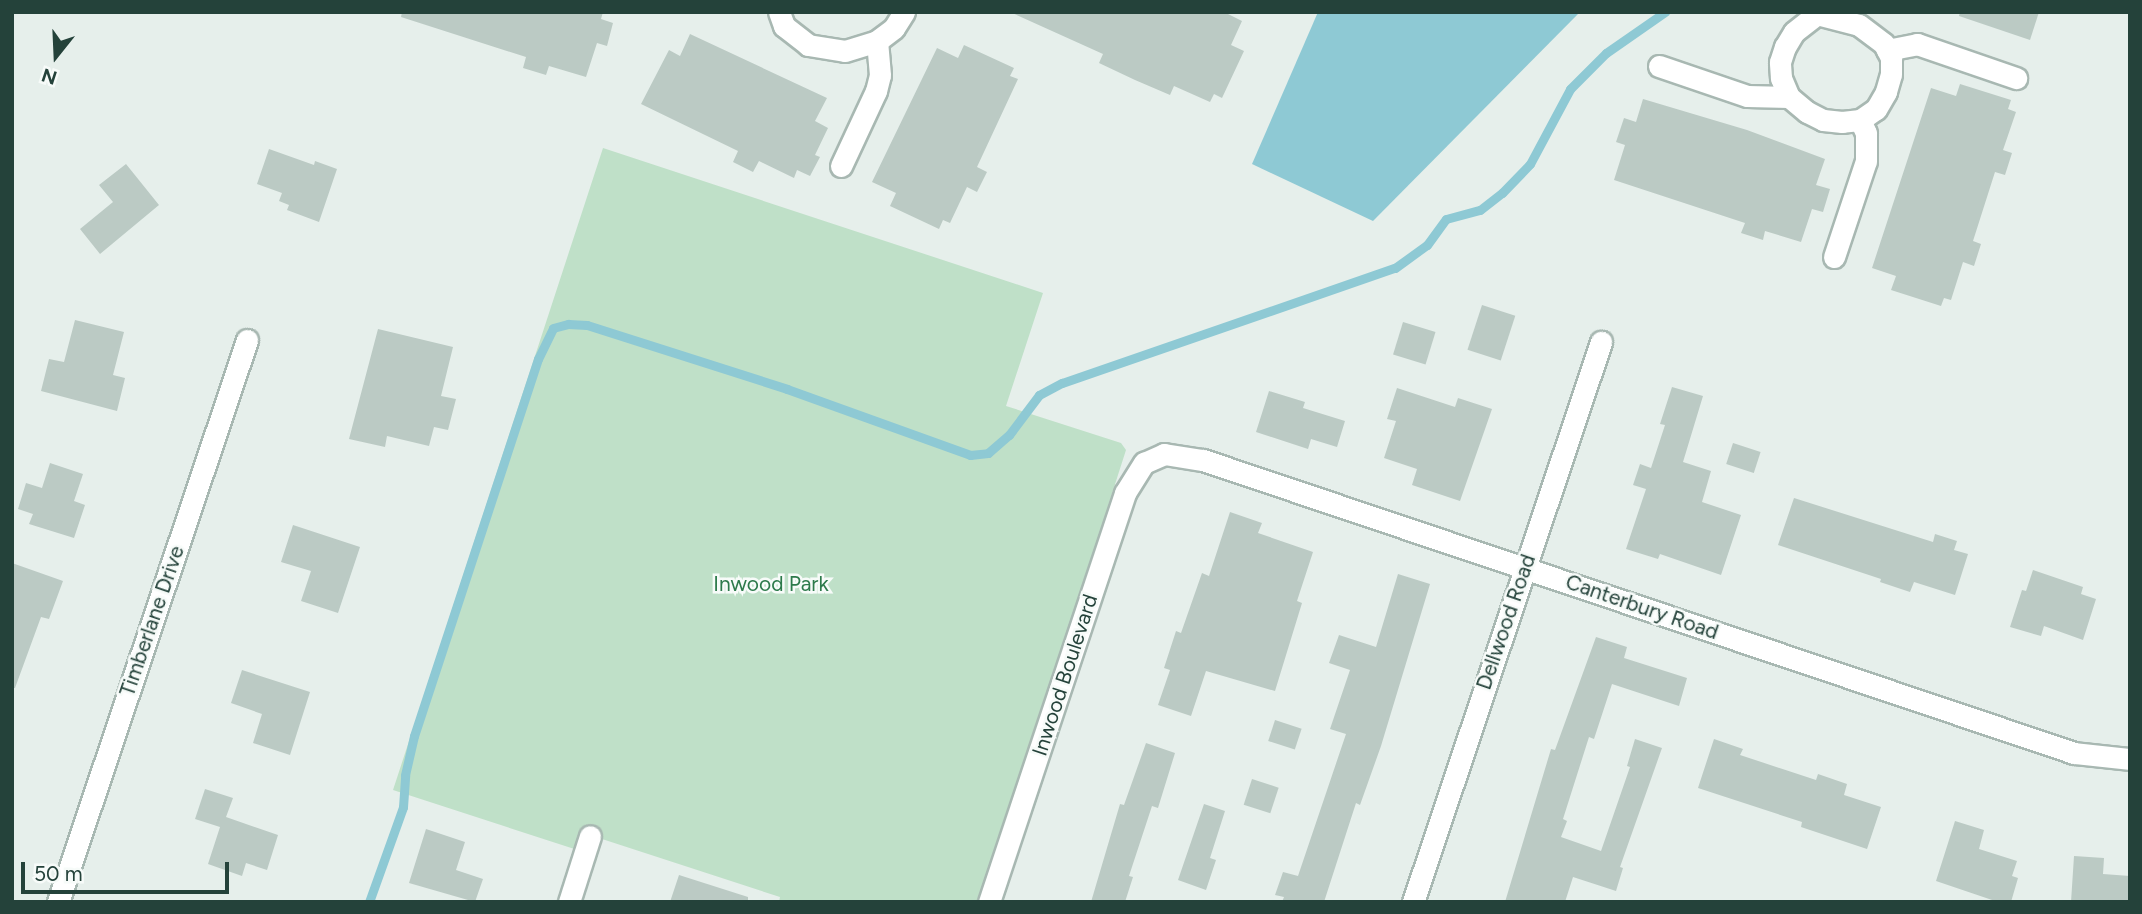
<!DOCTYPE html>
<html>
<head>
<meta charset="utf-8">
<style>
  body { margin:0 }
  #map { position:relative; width:2142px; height:914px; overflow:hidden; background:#e6efeb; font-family:Figtree,sans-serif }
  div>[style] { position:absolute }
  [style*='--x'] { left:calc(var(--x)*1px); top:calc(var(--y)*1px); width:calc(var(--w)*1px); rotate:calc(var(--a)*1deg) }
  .green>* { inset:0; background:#bfe0c8 }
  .water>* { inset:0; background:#8ec9d4 }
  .stream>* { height:9px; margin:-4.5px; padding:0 4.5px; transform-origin:4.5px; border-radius:4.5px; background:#8ec9d4 }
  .building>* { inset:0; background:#bbcac4; transform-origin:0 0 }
  .roads { filter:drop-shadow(2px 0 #a8b8b2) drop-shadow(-2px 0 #a8b8b2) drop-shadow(0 2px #a8b8b2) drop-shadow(0 -2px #a8b8b2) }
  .minor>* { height:21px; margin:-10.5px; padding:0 10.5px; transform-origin:10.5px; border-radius:10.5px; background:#fff }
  span { translate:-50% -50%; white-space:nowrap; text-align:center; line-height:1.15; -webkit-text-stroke:5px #f7fbf9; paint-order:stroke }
  .park-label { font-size:21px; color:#2d7a4b }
  .street-label { font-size:21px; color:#24423a }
  .frame { position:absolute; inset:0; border:14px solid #24423a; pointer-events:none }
  .north { position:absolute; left:21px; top:21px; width:70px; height:70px; -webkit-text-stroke:5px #f7fbf9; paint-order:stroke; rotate:198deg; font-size:19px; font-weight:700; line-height:28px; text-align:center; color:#24423a }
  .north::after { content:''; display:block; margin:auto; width:24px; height:32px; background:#24423a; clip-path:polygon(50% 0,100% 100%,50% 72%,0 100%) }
  .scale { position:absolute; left:21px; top:862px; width:208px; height:32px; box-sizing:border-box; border:4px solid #24423a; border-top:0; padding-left:9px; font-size:21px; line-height:24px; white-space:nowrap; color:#24423a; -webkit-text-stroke:5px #f7fbf9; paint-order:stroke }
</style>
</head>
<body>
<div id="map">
  <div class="green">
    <i style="clip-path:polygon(603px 148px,1043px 293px,1006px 406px,1121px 443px,1126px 450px,981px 902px,779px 902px,780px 897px,602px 839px,596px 856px,393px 790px)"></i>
  </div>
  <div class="water">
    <i style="clip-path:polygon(1318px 12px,1580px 12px,1373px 221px,1252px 164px)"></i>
  </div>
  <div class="stream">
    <i style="--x:369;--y:902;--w:101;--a:-70.3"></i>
    <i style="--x:403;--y:807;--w:32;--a:-86"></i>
    <i style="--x:405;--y:775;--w:40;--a:-77"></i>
    <i style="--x:414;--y:736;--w:397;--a:-71.8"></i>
    <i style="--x:538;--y:359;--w:34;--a:-64"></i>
    <i style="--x:553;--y:328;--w:16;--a:-15"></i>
    <i style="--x:568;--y:324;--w:19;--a:3"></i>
    <i style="--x:587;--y:325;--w:210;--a:17.7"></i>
    <i style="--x:787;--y:389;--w:195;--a:19.8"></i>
    <i style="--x:970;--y:455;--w:18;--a:-6"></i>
    <i style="--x:988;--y:453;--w:28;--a:-41"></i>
    <i style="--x:1009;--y:435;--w:50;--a:-53.1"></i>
    <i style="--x:1039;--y:395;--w:26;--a:-28"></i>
    <i style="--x:1062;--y:383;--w:352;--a:-19.1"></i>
    <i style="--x:1395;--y:268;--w:39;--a:-36"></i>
    <i style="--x:1427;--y:245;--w:32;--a:-54"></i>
    <i style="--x:1446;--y:219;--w:35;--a:-15"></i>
    <i style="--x:1480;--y:210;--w:28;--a:-38"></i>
    <i style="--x:1502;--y:193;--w:40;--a:-46"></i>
    <i style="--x:1530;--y:164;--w:85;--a:-61.9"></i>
    <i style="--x:1570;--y:89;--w:51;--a:-45"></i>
    <i style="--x:1606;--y:53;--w:72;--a:-34.8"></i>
  </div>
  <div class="building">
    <i style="clip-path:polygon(402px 12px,603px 12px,601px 19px,613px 23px,607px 46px,597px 43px,586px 77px,549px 66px,546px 75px,523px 68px,526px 57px,401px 17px)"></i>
    <i style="clip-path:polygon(1010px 12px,1224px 12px,1242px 21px,1231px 45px,1244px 51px,1222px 98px,1214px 94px,1210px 102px,1174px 86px,1170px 95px,1135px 80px,1099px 63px,1103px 54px)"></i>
    <i style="clip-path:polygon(1960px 12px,2039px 12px,2030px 40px,1959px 16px)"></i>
    <i style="clip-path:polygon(690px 34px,827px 98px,815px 121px,828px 128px,815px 155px,820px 157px,810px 176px,797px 170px,794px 178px,759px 161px,753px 172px,733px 162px,738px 151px,641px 104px,669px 50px,680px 56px)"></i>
    <i style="clip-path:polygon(964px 45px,1014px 68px,1010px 76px,1018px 79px,977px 167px,987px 172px,977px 192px,967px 187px,950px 223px,943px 220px,939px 229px,890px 206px,896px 193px,872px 182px,937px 48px,958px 58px)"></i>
    <i style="clip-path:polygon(1960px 84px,2011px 100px,2008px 109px,2016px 112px,2003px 150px,2012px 153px,2005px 175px,1995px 172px,1973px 241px,1981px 244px,1974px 266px,1963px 262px,1951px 300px,1944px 298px,1941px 306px,1891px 290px,1896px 276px,1872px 268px,1931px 88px,1956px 96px)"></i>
    <i style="clip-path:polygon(1643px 99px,1747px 130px,1825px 159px,1816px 185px,1830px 189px,1823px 212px,1812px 209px,1801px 242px,1765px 231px,1763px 240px,1741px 233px,1745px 223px,1614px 180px,1625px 145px,1616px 142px,1624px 118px,1636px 122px)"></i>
    <i style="clip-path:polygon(269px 149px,314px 165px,315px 161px,337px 169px,319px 222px,287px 210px,289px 205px,279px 201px,282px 193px,257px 184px)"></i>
    <i style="clip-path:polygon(126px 164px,159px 205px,100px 254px,80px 229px,113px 202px,99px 185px)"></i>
    <i style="left:1482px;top:305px;width:35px;height:47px;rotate:18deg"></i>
    <i style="clip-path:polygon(75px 320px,124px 332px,113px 375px,125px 378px,117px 411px,41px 391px,49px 359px,64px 362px)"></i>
    <i style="left:1403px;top:322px;width:34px;height:34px;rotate:17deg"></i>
    <i style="clip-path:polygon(378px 329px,453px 347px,441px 396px,456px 399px,448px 430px,434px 427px,429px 446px,387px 436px,385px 447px,349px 439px)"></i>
    <i style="clip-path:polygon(1672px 387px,1703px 396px,1683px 462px,1711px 471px,1702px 502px,1741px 515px,1721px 575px,1660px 554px,1658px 559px,1626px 549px,1646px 489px,1633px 485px,1640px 464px,1651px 468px,1665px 425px,1660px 424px)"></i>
    <i style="clip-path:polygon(1397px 388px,1455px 407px,1458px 398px,1492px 409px,1460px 501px,1412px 485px,1417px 469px,1384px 458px,1396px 421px,1387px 419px)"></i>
    <i style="clip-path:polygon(1269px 391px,1305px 402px,1303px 408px,1345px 421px,1337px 447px,1311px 439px,1308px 449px,1256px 432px)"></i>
    <i style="left:1733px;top:443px;width:29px;height:22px;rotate:18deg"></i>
    <i style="clip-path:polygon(50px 463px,83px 474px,74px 501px,85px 505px,74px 538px,29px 524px,33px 514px,18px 509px,26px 483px,42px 488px)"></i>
    <i style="clip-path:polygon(1794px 498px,1933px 542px,1935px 534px,1957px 541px,1954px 550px,1968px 554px,1955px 595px,1914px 582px,1910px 592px,1880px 582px,1881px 579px,1778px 545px)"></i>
    <i style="clip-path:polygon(1230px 512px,1262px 523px,1258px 533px,1313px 552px,1297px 601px,1302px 603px,1275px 691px,1206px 671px,1191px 716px,1158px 705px,1170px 670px,1164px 668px,1176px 631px,1181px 633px,1202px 573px,1209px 576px)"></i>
    <i style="clip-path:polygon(293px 525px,360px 547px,338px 613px,301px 601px,311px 571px,281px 562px)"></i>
    <i style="clip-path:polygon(12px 563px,63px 581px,49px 619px,41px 617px,15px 688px,12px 688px)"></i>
    <i style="clip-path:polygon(2033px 570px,2083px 587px,2081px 594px,2096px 599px,2083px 640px,2044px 626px,2041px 636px,2010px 627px,2022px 590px,2026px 591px)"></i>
    <i style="clip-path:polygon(1398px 574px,1430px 584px,1381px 746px,1360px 805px,1356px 803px,1324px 902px,1282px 902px,1284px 897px,1275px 895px,1283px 872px,1298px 876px,1346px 734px,1330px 729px,1350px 670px,1329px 663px,1339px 635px,1376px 647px)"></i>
    <i style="clip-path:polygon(1596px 637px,1627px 647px,1624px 658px,1687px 678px,1679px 706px,1612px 684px,1594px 739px,1589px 737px,1563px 819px,1567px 821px,1561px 837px,1601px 851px,1630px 767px,1627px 766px,1635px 739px,1662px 748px,1620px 867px,1623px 868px,1616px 891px,1573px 877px,1565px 902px,1505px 902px,1551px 749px,1555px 750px)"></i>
    <i style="clip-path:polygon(242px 670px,310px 692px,290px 755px,253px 743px,262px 714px,231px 703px)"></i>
    <i style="left:1275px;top:720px;width:28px;height:22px;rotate:18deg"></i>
    <i style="clip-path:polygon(1714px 739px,1743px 749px,1740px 755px,1816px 780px,1818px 774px,1847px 784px,1844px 795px,1881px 807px,1867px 849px,1801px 827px,1802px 822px,1698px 788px)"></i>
    <i style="clip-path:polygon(1146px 743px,1175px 753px,1158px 808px,1152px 806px,1129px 876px,1133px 877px,1125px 902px,1091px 902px,1120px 804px,1124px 805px)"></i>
    <i style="left:1252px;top:779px;width:28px;height:27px;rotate:18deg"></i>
    <i style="clip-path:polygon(205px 789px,233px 798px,226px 817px,278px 835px,267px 870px,246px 863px,242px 876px,208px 864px,220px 827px,195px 819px)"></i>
    <i style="clip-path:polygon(1204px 804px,1225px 811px,1210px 858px,1216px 860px,1206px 890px,1178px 880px)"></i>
    <i style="clip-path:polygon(1955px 821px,1984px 830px,1979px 849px,2017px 861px,2012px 876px,2018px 878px,2011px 902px,1998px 902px,1936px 881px)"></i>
    <i style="clip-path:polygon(426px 829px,465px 842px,456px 870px,483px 879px,475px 902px,409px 883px)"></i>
    <i style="clip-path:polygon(2074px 856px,2104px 858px,2103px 874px,2130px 876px,2130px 902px,2071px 902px)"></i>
    <i style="clip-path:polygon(679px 875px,748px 897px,748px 902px,670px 902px)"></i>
  </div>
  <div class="roads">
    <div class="minor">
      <i style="--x:779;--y:12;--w:15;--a:70"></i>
      <i style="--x:784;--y:26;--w:31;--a:38"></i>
      <i style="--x:808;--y:45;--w:37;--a:9"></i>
      <i style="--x:845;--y:51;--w:34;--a:-17"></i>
      <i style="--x:877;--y:41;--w:21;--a:-37"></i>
      <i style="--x:894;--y:28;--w:19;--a:-58"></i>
      <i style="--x:1817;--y:14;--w:43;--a:14.7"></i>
      <i style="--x:1859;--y:25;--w:31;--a:37"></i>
      <i style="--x:1884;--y:44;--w:16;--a:63"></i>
      <i style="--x:1891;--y:58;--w:16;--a:90"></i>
      <i style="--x:1891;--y:74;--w:19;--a:106"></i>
      <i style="--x:1886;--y:92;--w:20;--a:120"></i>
      <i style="--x:1876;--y:109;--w:19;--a:145"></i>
      <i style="--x:1860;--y:120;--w:18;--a:174"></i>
      <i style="--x:1842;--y:122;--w:19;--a:-174"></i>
      <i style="--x:1823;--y:120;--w:18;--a:-153"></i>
      <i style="--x:1807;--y:112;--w:23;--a:-140"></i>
      <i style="--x:1789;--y:97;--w:21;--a:-113"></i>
      <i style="--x:1781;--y:78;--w:16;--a:-94"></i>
      <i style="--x:1780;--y:62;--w:16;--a:-72"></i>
      <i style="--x:1785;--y:47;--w:17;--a:-59"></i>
      <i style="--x:1794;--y:32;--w:29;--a:-38"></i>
      <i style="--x:1887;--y:50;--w:31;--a:-11"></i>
      <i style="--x:1917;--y:44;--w:105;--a:19"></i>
      <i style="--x:1659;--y:66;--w:93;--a:18.8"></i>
      <i style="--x:1747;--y:96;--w:42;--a:1.4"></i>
      <i style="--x:841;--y:166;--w:83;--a:-65"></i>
      <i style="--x:876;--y:91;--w:16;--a:-76"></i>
      <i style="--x:880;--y:75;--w:34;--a:-95"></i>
      <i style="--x:1834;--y:257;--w:101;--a:-71.6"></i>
      <i style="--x:1866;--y:161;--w:28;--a:-90"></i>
      <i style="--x:1866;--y:133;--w:14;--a:-115"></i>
      <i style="--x:58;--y:902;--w:593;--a:-71.41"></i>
      <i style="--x:569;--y:902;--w:69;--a:-72.3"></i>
      <i style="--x:989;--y:902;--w:431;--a:-71.6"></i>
      <i style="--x:1125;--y:493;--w:36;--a:-58"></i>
      <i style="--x:1144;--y:463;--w:22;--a:-24"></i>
      <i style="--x:1164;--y:454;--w:39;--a:9"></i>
      <i style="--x:1203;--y:460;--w:919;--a:18.59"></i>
      <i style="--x:2074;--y:753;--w:56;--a:6.1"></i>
      <i style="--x:1413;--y:902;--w:591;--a:-71.44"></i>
    </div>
  </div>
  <div class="park-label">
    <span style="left:771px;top:584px">Inwood Park</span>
  </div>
  <div class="street-label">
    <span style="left:1642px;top:607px;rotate:19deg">Canterbury Road</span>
    <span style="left:152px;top:621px;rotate:-71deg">Timberlane Drive</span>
    <span style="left:1506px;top:622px;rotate:-71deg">Dellwood Road</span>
    <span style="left:1065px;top:675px;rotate:-72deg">Inwood Boulevard</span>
  </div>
  <div class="frame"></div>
  <div class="north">N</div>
  <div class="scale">50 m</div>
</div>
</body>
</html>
